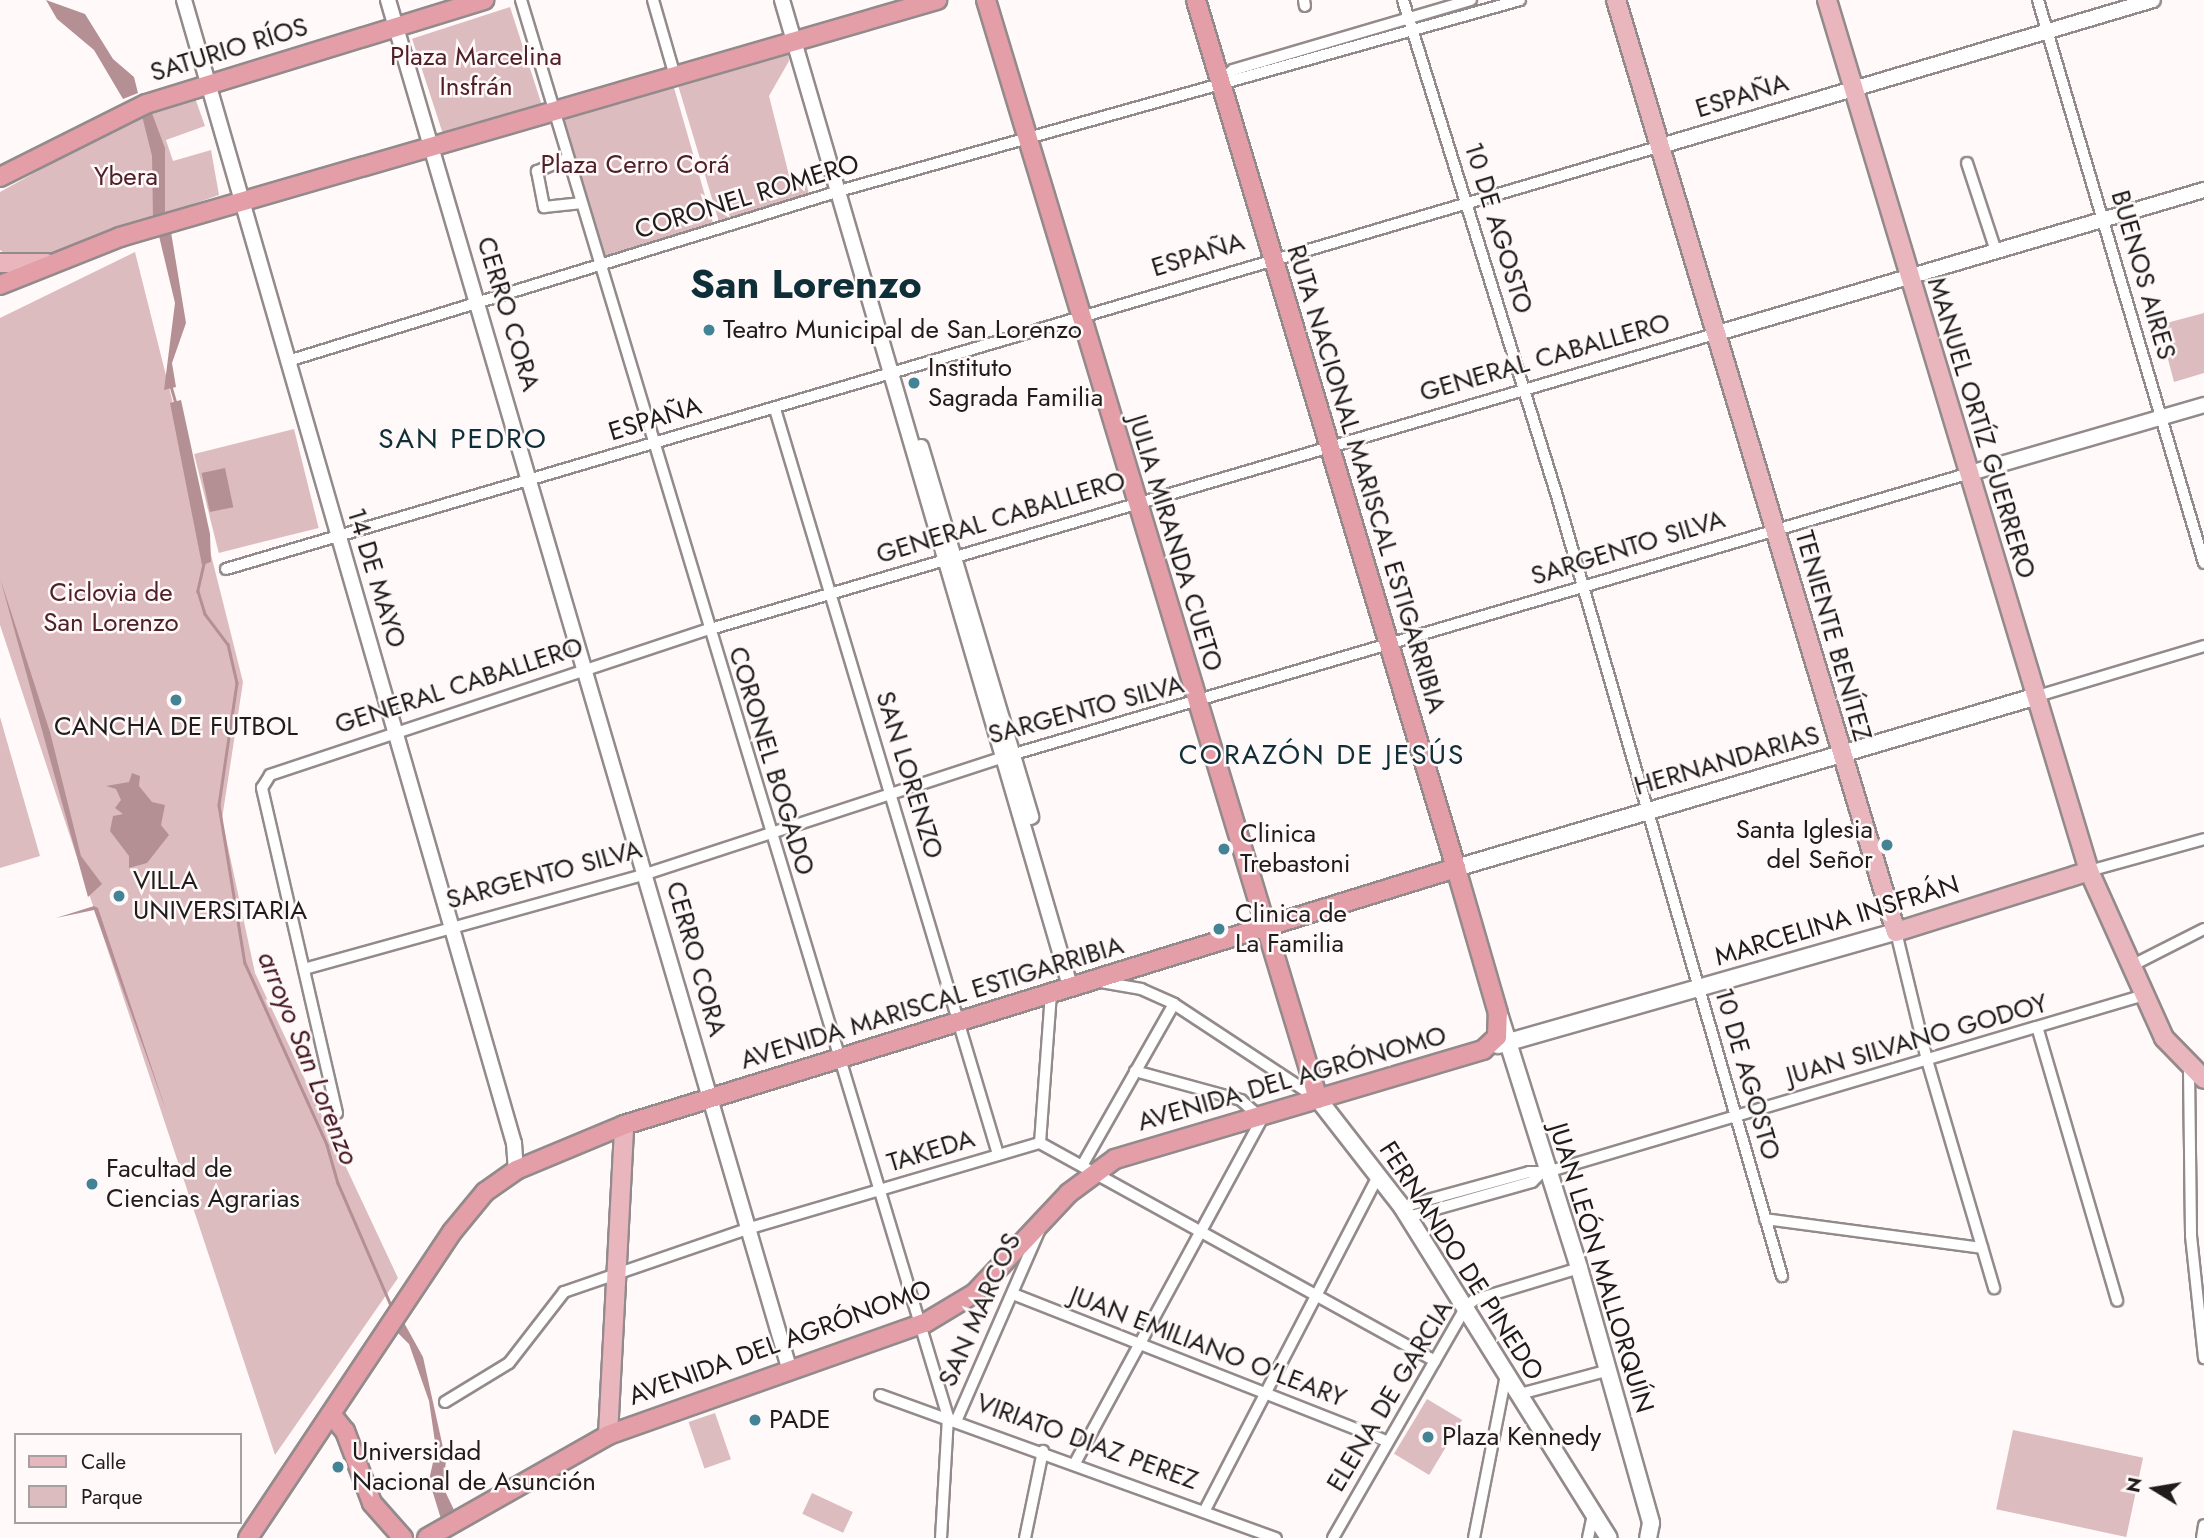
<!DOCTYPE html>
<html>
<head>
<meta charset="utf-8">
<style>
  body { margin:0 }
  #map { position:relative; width:2204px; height:1538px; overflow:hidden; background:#fff9f9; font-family:Jost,sans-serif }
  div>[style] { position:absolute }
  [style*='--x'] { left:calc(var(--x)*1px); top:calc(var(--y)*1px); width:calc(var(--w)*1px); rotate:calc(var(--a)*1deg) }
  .green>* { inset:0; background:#ddbcc0; transform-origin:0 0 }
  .water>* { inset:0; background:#b49095; transform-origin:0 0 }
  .stream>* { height:2.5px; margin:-1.25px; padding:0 1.25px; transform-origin:1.25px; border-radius:1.25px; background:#b49095 }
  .roads { filter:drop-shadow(2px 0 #938a8b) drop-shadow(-2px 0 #938a8b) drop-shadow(0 2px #938a8b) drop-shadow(0 -2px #938a8b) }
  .minor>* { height:10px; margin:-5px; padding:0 5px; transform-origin:5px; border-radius:5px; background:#fff }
  .tertiary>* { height:14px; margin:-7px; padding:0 7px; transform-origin:7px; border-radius:7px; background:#fff }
  .secondary>* { height:16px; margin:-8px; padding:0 8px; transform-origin:8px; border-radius:8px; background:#fff }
  .primary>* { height:18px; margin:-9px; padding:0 9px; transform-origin:9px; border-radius:9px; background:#eab6be }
  .trunk>* { height:18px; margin:-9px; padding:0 9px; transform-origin:9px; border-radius:9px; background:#e39ea8 }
  .dots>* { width:19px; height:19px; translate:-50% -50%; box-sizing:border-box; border:4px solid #fff9f9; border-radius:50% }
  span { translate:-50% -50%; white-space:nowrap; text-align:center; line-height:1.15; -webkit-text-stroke:5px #fff9f9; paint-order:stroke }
  .street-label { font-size:26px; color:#201c1c }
  .park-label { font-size:26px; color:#502029 }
  .poi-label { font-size:26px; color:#201c1c }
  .left { translate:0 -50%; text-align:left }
  .right { translate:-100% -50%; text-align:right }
  .neighbourhood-label { font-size:28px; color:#0f2f38; letter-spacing:2px }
  .water-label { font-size:28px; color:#461721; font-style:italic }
  .town-label { font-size:40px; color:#0f2f38; font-weight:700 }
  .legend { position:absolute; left:14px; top:1433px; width:228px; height:91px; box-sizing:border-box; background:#fff9f9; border:2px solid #a6a1a1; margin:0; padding:9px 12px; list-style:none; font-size:21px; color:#201c1c }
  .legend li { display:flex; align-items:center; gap:14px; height:35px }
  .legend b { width:35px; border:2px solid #a6a1a1 }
  .north { position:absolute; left:2120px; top:1454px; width:70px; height:70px; -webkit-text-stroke:5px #fff9f9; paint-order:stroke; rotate:281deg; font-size:19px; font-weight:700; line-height:28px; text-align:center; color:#201c1c }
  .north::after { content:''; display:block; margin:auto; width:24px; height:32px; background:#201c1c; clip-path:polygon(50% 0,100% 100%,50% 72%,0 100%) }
</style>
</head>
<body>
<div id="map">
  <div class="green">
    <i style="left:510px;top:7px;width:105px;height:103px;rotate:72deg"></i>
    <i style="clip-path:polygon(788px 49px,789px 61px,769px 96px,791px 183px,805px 179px,809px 194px,719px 222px,677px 82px)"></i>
    <i style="left:673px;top:84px;width:149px;height:117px;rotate:74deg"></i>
    <i style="clip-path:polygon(194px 95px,205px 126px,166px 140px,173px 161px,211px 150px,219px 195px,44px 256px,8px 256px,0 250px,0 192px,137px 116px)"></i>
    <i style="clip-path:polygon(135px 252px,243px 682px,222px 819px,255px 973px,398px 1278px,275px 1455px,0 625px,0 318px)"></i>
    <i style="clip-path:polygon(2204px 313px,2204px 373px,2174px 382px,2159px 325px)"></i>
    <i style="left:294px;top:429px;width:102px;height:103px;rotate:76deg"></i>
    <i style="clip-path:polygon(0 717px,40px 856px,0 868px)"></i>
    <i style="left:1427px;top:1399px;width:41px;height:64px;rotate:31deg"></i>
    <i style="left:715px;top:1413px;width:49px;height:28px;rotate:71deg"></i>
    <i style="left:2013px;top:1430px;width:133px;height:81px;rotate:12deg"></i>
    <i style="left:812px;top:1493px;width:45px;height:23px;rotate:25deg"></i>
  </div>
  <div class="water">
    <i style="clip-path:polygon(46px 0,85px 14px,113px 59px,134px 77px,138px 93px,123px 99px,94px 50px,57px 19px)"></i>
    <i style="clip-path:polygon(150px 108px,165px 148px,165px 215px,153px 219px,152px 156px,141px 112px)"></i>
    <i style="clip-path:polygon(171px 232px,186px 323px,172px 363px,176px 387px,164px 390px,175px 303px,159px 236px)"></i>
    <i style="clip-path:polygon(181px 400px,210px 534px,211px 562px,202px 565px,170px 403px)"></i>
    <i style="left:225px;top:468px;width:40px;height:24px;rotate:78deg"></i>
    <i style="clip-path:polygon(0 578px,50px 732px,81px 856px,102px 884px,88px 897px)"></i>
    <i style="clip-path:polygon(132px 773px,140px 776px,139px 786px,152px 802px,165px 805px,161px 825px,169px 835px,147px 863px,129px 868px,129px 856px,110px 831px,113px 816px,123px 814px,115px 808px,121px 800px,116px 789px,106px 786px,129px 782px)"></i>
    <i style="clip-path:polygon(94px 906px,98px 908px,167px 1113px,94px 910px,56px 918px)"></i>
    <i style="clip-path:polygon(402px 1319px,423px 1357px,446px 1461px,443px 1487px,455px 1512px,441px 1519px,429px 1480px,436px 1449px,429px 1401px,409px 1344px,395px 1330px)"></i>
  </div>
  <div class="stream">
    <i style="--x:171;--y:386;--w:18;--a:74"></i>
    <i style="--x:204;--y:564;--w:28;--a:103"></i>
    <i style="--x:198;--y:591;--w:24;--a:73"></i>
    <i style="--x:205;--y:614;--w:38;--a:53"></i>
    <i style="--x:228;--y:644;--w:40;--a:77"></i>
    <i style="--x:237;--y:683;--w:123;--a:98.4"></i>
    <i style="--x:219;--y:805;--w:160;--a:80.7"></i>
    <i style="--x:245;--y:963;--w:200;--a:65.7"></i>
    <i style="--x:327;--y:1145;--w:40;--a:74"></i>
    <i style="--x:338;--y:1183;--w:138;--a:66.6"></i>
  </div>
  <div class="roads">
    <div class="minor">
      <i style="--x:521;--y:0;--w:1480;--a:73.23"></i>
      <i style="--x:948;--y:1417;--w:121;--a:93.3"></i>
      <i style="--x:653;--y:0;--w:79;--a:73.9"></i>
      <i style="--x:1304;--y:0;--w:6;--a:81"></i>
      <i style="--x:1403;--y:0;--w:519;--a:72.75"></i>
      <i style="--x:1557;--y:496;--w:812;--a:73.91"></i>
      <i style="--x:2038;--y:0;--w:587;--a:73.57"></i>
      <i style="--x:1220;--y:81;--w:17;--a:-40"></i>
      <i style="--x:1233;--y:70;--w:248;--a:-16.4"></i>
      <i style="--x:568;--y:158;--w:34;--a:157"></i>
      <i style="--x:537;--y:171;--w:37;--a:79"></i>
      <i style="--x:544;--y:207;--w:36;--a:-6"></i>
      <i style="--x:1967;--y:163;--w:89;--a:71.8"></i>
      <i style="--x:288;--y:361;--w:584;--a:-17.13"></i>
      <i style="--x:846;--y:189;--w:700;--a:-15.66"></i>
      <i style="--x:775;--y:409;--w:778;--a:73.34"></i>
      <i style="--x:226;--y:569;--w:1496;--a:-16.42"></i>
      <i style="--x:2034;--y:697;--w:177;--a:-16.7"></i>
      <i style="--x:2089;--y:871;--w:119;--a:-15.5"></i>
      <i style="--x:1896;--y:932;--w:132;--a:76.4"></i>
      <i style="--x:1927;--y:1060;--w:238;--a:73.6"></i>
      <i style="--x:2131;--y:966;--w:82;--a:-26.9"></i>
      <i style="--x:304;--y:969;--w:355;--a:-15.5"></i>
      <i style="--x:646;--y:874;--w:377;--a:-18.1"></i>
      <i style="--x:1004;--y:757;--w:1007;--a:-16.38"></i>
      <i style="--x:1101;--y:982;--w:41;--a:9.9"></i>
      <i style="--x:1141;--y:989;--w:36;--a:24"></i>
      <i style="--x:1174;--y:1004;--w:169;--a:33.4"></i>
      <i style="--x:2038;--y:1030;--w:282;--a:73.7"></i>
      <i style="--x:2189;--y:1069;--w:167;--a:89.3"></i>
      <i style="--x:2191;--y:1236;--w:123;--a:83.9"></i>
      <i style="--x:337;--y:1113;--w:334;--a:-103"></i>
      <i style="--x:262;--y:788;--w:15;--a:-58"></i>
      <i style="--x:270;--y:775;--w:460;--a:-18.4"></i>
      <i style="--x:707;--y:630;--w:1054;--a:-16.37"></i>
      <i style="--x:1040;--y:1143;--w:151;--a:-85.8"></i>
      <i style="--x:1083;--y:1164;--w:184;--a:-60.4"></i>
      <i style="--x:1402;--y:1207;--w:132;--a:-15.4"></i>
      <i style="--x:1529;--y:1172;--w:18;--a:0"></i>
      <i style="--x:1547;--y:1172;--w:623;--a:-16.51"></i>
      <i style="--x:1408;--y:1217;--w:129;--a:-15.8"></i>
      <i style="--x:1532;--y:1182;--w:11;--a:-45"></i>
      <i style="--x:1765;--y:1219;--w:219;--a:7.6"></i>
      <i style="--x:1013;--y:1294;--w:402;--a:21.5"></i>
      <i style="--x:1520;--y:1394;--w:89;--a:-15"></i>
      <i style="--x:880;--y:1395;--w:421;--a:19.9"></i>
      <i style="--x:445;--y:1402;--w:75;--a:-31.4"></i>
      <i style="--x:509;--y:1363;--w:90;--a:-52.2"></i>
      <i style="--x:564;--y:1292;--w:194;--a:-19"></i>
      <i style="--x:747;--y:1229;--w:305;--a:-16.4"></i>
      <i style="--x:1040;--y:1143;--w:451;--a:28.9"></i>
      <i style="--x:957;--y:1419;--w:207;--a:-66.4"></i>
      <i style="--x:1075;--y:1463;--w:392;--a:-61.5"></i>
      <i style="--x:1262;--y:1119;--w:28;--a:-138"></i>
      <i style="--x:1241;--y:1100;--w:110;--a:-164.7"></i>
      <i style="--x:1206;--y:1508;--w:376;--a:-62.6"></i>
      <i style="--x:1025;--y:1538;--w:89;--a:-78.3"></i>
      <i style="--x:1333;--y:1538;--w:265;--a:-60.1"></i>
      <i style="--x:1465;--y:1308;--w:12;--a:-42"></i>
      <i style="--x:1474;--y:1300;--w:110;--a:-16.9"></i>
      <i style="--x:1474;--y:1538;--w:166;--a:-78.9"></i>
      <i style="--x:1588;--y:1538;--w:25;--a:-78"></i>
      <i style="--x:2202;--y:1538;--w:13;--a:-81"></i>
    </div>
    <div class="tertiary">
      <i style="--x:184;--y:0;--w:1190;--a:73.9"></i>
      <i style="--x:514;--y:1143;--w:27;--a:86"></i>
      <i style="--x:388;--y:0;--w:1426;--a:73.66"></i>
      <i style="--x:782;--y:0;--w:1027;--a:73.72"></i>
      <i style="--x:1661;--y:146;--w:513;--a:-16.53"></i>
      <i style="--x:1718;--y:333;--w:507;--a:-16.4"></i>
      <i style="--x:921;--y:447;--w:386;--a:73.4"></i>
      <i style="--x:1970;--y:473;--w:244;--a:-16.2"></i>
    </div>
    <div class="secondary">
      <i style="--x:1456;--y:868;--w:603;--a:-16.48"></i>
      <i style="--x:1500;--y:1017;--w:263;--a:72.5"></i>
      <i style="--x:1579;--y:1268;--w:265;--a:74.2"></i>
      <i style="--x:1651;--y:1523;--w:15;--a:101"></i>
      <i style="--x:1498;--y:1045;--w:414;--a:-15.9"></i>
      <i style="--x:1318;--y:1099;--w:137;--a:52.1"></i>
      <i style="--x:1402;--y:1207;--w:390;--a:58"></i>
    </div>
    <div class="primary">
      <i style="--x:1616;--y:0;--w:973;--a:73.28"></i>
      <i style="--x:1896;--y:932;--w:202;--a:-17.5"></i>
      <i style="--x:1827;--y:0;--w:910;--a:73.26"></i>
      <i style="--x:2089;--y:871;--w:183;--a:65.8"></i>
      <i style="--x:2164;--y:1038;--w:57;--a:45.7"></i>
      <i style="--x:0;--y:263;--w:47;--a:0"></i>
      <i style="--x:608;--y:1435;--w:310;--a:-87"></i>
    </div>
    <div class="trunk">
      <i style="--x:986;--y:0;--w:1148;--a:73.19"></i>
      <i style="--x:0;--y:177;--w:163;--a:-26.6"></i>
      <i style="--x:146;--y:104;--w:354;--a:-17.1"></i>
      <i style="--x:0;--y:285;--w:129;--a:-21.8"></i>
      <i style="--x:120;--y:237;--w:851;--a:-16.18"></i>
      <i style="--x:331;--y:1414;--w:22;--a:51"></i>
      <i style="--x:345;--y:1431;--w:77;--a:69.4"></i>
      <i style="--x:372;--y:1503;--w:47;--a:48.5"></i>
      <i style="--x:248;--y:1538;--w:368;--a:-56.3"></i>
      <i style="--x:452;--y:1232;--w:52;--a:-50.5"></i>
      <i style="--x:485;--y:1192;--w:38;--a:-35"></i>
      <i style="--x:516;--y:1170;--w:117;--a:-22.6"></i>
      <i style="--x:624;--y:1125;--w:871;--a:-17.17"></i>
      <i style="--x:427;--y:1538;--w:208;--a:-29.6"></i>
      <i style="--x:608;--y:1435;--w:336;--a:-19.5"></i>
      <i style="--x:925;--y:1323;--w:58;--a:-31"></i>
      <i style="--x:975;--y:1293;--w:137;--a:-46.8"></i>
      <i style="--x:1069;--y:1193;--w:57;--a:-36.5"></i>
      <i style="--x:1115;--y:1159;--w:384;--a:-16.5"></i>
      <i style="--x:1483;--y:1050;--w:19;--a:-43"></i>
      <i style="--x:1497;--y:1037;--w:24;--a:-88"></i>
      <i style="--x:1498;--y:1013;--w:151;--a:-106.2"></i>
      <i style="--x:1456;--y:868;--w:906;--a:-106.68"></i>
    </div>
  </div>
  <div class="dots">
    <i style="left:709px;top:330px;background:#438396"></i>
    <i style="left:914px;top:383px;background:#438396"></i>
    <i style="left:176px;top:700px;background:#438396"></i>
    <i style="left:1887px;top:845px;background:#438396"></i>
    <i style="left:1224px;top:849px;background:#438396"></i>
    <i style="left:119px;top:896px;background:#438396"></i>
    <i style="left:1219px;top:929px;background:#438396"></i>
    <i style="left:92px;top:1184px;background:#438396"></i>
    <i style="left:755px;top:1420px;background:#438396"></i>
    <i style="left:1428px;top:1437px;background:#438396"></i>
    <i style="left:338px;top:1467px;background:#438396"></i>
  </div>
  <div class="street-label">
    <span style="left:229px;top:50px;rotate:-17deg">SATURIO RÍOS</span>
    <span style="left:1742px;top:96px;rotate:-17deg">ESPAÑA</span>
    <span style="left:747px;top:197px;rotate:-17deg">CORONEL ROMERO</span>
    <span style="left:1498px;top:228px;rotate:73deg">10 DE AGOSTO</span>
    <span style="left:1198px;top:255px;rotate:-17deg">ESPAÑA</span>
    <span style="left:2143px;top:275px;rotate:74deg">BUENOS AIRES</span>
    <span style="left:508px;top:314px;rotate:73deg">CERRO CORA</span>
    <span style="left:1545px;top:358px;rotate:-16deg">GENERAL CABALLERO</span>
    <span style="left:655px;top:419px;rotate:-17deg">ESPAÑA</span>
    <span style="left:1981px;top:428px;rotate:73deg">MANUEL ORTÍZ GUERRERO</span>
    <span style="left:1366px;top:479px;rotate:73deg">RUTA NACIONAL MARISCAL ESTIGARRIBIA</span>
    <span style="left:1001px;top:518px;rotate:-17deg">GENERAL CABALLERO</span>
    <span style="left:1175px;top:543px;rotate:73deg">JULIA MIRANDA CUETO</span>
    <span style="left:1628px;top:548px;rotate:-17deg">SARGENTO SILVA</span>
    <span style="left:376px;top:578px;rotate:73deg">14 DE MAYO</span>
    <span style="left:1833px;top:636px;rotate:74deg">TENIENTE BENÍTEZ</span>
    <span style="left:459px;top:686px;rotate:-18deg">GENERAL CABALLERO</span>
    <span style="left:1086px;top:710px;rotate:-15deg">SARGENTO SILVA</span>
    <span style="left:771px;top:761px;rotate:73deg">CORONEL BOGADO</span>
    <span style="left:1727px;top:761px;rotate:-16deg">HERNANDARIAS</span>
    <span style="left:909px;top:775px;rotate:73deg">SAN LORENZO</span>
    <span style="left:544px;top:875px;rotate:-15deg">SARGENTO SILVA</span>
    <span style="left:1837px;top:921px;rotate:-17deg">MARCELINA INSFRÁN</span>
    <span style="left:696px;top:959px;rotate:74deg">CERRO CORA</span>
    <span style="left:932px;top:1003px;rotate:-17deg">AVENIDA MARISCAL ESTIGARRIBIA</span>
    <span style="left:1917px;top:1040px;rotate:-16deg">JUAN SILVANO GODOY</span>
    <span style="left:1747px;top:1074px;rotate:74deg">10 DE AGOSTO</span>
    <span style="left:1292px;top:1079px;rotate:-16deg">AVENIDA DEL AGRÓNOMO</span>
    <span style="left:931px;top:1151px;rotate:-17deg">TAKEDA</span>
    <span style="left:1461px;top:1261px;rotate:57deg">FERNANDO DE PINEDO</span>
    <span style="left:1601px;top:1268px;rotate:73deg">JUAN LEÓN MALLORQUÍN</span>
    <span style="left:980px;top:1310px;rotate:-66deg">SAN MARCOS</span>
    <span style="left:780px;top:1343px;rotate:-20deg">AVENIDA DEL AGRÓNOMO</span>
    <span style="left:1208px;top:1347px;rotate:21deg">JUAN EMILIANO O'LEARY</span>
    <span style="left:1390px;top:1396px;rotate:-59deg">ELENA DE GARCIA</span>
    <span style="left:1087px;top:1442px;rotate:20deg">VIRIATO DIAZ PEREZ</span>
  </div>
  <div class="park-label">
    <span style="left:476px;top:72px">Plaza Marcelina<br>Insfrán</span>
    <span style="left:635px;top:165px">Plaza Cerro Corá</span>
    <span style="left:126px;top:177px">Ybera</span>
    <span style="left:111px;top:608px">Ciclovia de<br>San Lorenzo</span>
  </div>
  <div class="poi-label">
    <span class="left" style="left:723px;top:330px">Teatro Municipal de San Lorenzo</span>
    <span class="left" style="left:928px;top:383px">Instituto<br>Sagrada Familia</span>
    <span style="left:176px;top:727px">CANCHA DE FUTBOL</span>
    <span class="right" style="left:1873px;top:845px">Santa Iglesia<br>del Señor</span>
    <span class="left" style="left:1240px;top:849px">Clinica<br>Trebastoni</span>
    <span class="left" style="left:133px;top:896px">VILLA<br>UNIVERSITARIA</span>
    <span class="left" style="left:1235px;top:929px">Clinica de<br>La Familia</span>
    <span class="left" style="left:106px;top:1184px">Facultad de<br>Ciencias Agrarias</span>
    <span class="left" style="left:769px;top:1420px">PADE</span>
    <span class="left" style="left:1442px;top:1437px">Plaza Kennedy</span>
    <span class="left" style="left:352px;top:1467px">Universidad<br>Nacional de Asunción</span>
  </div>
  <div class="neighbourhood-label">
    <span style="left:463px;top:439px">SAN PEDRO</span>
    <span style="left:1322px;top:755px">CORAZÓN DE JESÚS</span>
  </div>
  <div class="water-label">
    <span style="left:308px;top:1058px;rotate:68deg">arroyo San Lorenzo</span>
  </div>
  <div class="town-label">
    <span style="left:806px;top:284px">San Lorenzo</span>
  </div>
  <ul class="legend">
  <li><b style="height:9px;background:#eab6be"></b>Calle</li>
  <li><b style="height:19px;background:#ddbcc0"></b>Parque</li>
  </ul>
  <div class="north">N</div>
</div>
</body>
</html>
